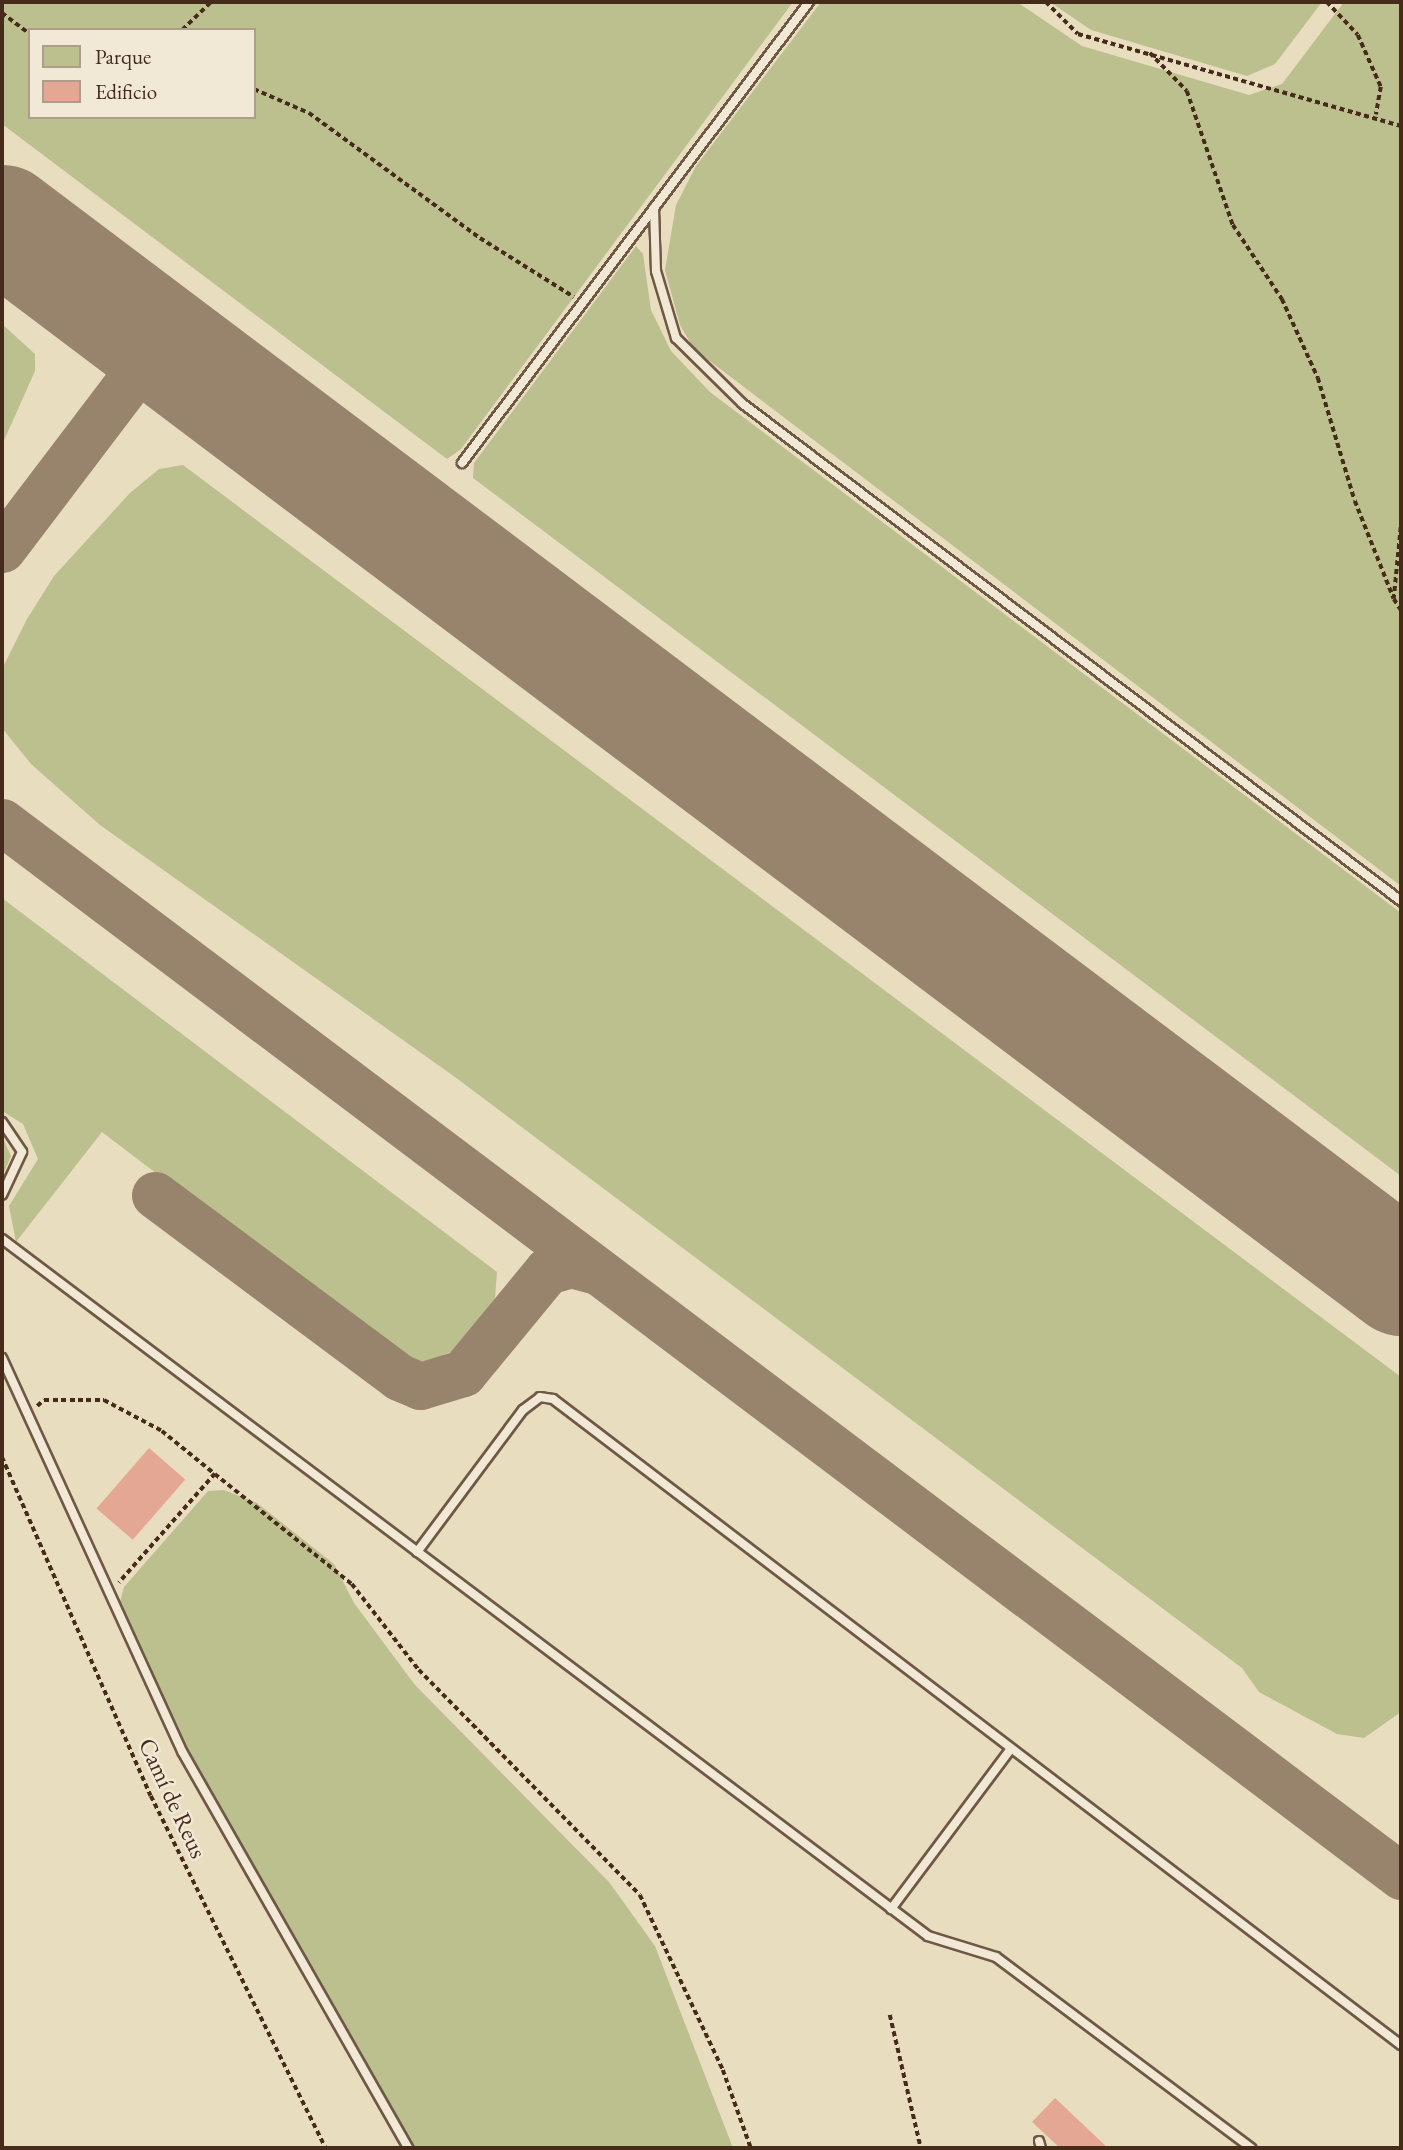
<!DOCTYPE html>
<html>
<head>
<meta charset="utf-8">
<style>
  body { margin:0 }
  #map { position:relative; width:1403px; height:2150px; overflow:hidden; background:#e9ddc0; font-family:"EB Garamond",serif }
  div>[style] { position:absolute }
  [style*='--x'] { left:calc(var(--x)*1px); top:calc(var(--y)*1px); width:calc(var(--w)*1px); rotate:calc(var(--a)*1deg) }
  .green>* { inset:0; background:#bcbf8e }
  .taxiway>* { height:47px; margin:-23.5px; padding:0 23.5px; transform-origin:23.5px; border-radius:23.5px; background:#98846d }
  .runway>* { height:117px; margin:-58.5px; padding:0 58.5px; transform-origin:58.5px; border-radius:58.5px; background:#98846d }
  .building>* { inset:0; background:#e4a794; transform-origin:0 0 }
  .path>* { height:3.5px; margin-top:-1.75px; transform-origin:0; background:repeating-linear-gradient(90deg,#462b1a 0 5px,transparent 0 8.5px) }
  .roads { filter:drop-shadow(2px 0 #6f5844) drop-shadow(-2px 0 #6f5844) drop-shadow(0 2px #6f5844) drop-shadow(0 -2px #6f5844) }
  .service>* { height:8px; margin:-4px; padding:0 4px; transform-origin:4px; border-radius:4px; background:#f1e9d6 }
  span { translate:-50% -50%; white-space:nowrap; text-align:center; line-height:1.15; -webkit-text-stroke:5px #f1e9d6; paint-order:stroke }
  .street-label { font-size:24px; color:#462b1a }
  .frame { position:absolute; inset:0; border:4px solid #462b1a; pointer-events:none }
  .legend { position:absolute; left:28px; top:28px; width:228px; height:91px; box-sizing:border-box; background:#f1e9d6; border:2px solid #ad9d8b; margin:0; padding:9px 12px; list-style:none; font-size:21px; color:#462b1a }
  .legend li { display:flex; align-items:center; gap:14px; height:35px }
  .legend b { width:35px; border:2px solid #ad9d8b }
</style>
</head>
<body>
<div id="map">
  <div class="green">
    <i style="clip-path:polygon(evenodd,2px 2px,793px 2px,461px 449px,447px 459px,2px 124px,2px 2px,30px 30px,254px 30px,254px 117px,30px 117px,30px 30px)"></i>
    <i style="clip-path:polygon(821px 2px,1017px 2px,1082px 46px,1249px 95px,1282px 84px,1344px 2px,1401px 2px,1401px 886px,694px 349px,680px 325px,665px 270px,676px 205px,696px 166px)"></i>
    <i style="clip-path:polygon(1050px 2px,1322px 2px,1275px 64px,1247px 76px,1091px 30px)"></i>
    <i style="clip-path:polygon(636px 246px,643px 254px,651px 310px,671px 351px,710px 392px,1401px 913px,1401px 1176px,473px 478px,474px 463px)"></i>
    <i style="clip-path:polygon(2px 324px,35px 354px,35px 371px,2px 445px)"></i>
    <i style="clip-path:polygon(183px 465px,1401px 1377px,1401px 1712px,1364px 1738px,1337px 1734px,1259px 1692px,1242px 1668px,455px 1077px,100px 825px,31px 764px,2px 728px,2px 669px,27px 619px,54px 576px,130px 493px,159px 469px)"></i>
    <i style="clip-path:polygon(2px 898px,497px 1272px,495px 1298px,455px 1350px,428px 1362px,399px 1358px,102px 1132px,16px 1242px,9px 1206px,38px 1159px,23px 1124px,2px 1111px)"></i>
    <i style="clip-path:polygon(2px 1136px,11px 1156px,2px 1177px)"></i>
    <i style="clip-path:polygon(224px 1490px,257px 1503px,334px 1564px,354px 1603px,415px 1685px,609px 1882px,655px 1946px,733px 2148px,412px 2148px,128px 1642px,119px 1606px,124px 1587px,208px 1491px)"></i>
  </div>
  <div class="taxiway">
    <i style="--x:2;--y:549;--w:260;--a:-52.8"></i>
    <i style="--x:2;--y:822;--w:1752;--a:36.99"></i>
    <i style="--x:155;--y:1195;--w:304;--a:36.7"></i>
    <i style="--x:399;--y:1377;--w:23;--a:23"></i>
    <i style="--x:420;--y:1386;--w:45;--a:-16.8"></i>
    <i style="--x:463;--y:1373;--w:132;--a:-50.5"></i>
    <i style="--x:547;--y:1271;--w:25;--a:-16"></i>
    <i style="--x:571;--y:1264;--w:27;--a:15"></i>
  </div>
  <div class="runway">
    <i style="--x:2;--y:223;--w:1752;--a:36.99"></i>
  </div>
  <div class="building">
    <i style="left:149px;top:1448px;width:48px;height:80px;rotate:41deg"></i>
    <i style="clip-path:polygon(1055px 2098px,1108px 2148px,1060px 2148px,1032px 2122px)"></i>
  </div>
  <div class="path">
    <i style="--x:1046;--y:2;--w:45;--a:45"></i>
    <i style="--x:1078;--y:34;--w:336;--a:15.9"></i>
    <i style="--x:1327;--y:2;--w:45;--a:46.8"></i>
    <i style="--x:1358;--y:35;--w:57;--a:66.1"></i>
    <i style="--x:1381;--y:87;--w:28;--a:100"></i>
    <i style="--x:2;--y:13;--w:35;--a:37"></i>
    <i style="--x:182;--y:30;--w:40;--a:-44"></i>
    <i style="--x:1150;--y:53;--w:53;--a:45.8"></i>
    <i style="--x:1187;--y:91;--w:142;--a:71.1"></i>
    <i style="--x:1233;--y:225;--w:89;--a:56.5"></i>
    <i style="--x:1282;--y:299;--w:87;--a:65.5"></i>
    <i style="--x:1318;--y:378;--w:128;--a:73.3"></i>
    <i style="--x:1355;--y:501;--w:105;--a:68.3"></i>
    <i style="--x:254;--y:89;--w:60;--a:23.6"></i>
    <i style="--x:309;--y:113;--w:212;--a:36.2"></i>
    <i style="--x:480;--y:238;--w:111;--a:32.1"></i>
    <i style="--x:1401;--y:527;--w:72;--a:95.6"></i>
    <i style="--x:1394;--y:599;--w:13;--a:58"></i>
    <i style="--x:37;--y:1406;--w:9;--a:-41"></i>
    <i style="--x:44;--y:1400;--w:60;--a:0"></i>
    <i style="--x:104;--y:1400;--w:66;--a:28.1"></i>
    <i style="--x:162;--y:1431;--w:68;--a:39.1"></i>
    <i style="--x:215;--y:1474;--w:145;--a:131.4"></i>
    <i style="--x:2;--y:1457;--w:370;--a:66.3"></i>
    <i style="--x:151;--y:1796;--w:393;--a:63.6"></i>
    <i style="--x:215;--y:1474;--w:176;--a:38.8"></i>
    <i style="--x:352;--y:1584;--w:109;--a:52.1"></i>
    <i style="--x:419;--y:1670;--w:315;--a:45.5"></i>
    <i style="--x:640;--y:1895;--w:194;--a:64.6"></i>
    <i style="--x:723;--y:2070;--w:83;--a:70.3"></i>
    <i style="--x:890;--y:2015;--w:137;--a:76.9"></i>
  </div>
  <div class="roads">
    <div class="service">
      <i style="--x:654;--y:208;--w:63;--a:88.2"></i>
      <i style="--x:656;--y:271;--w:70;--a:73.4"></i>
      <i style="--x:676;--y:338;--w:94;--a:44.6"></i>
      <i style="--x:743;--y:404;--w:825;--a:37.06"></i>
      <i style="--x:462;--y:463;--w:577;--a:-53.03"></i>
      <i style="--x:2;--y:1122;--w:36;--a:56"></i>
      <i style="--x:22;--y:1152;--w:47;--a:114.9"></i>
      <i style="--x:2;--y:1239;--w:1159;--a:36.97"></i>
      <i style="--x:928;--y:1936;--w:71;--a:17.2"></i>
      <i style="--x:996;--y:1957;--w:319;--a:36.8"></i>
      <i style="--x:2;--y:1358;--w:434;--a:65.4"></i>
      <i style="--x:183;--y:1753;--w:455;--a:60.3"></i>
      <i style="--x:417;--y:1552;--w:177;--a:-53.3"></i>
      <i style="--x:523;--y:1410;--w:21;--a:-37"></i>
      <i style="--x:540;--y:1397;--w:13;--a:9"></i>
      <i style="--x:553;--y:1399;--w:1066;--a:37.3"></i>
      <i style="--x:891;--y:1909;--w:197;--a:-53.2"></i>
      <i style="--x:1039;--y:2141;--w:7;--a:74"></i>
    </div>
  </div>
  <div class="street-label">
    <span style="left:173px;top:1798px;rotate:65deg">Camí de Reus</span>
  </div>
  <div class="frame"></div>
  <ul class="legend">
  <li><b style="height:19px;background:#bcbf8e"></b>Parque</li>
  <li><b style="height:19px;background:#e4a794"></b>Edificio</li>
  </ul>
</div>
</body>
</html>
